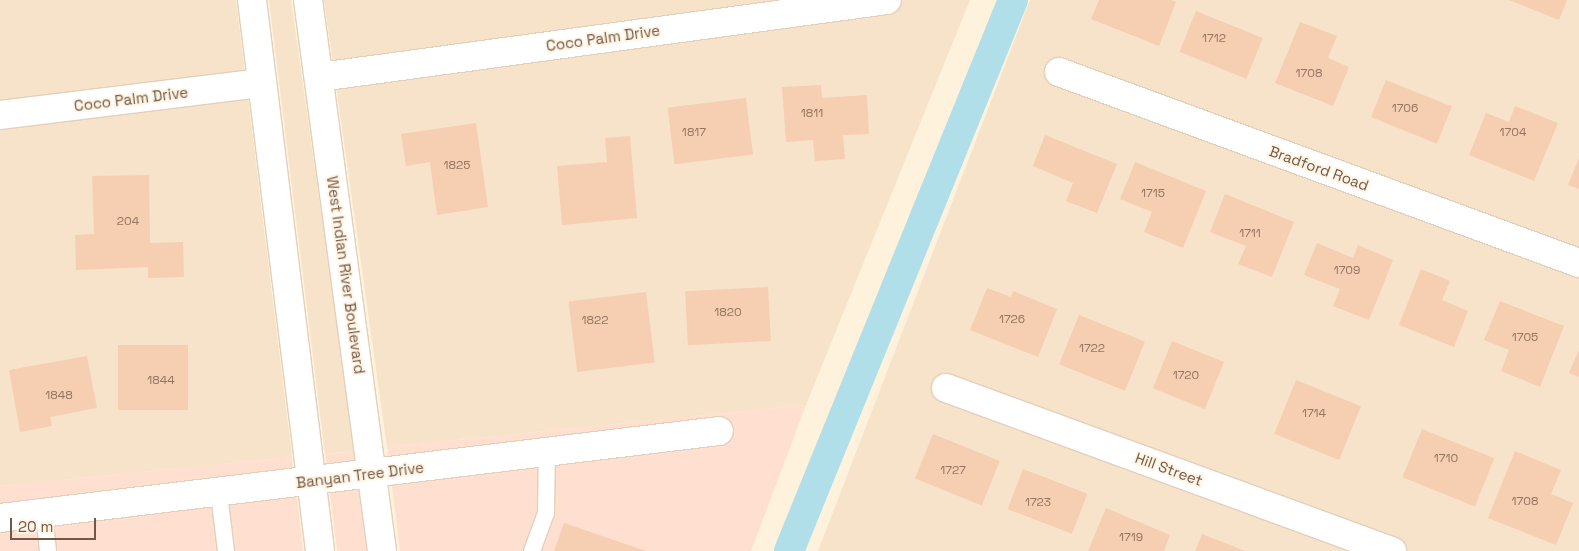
<!DOCTYPE html>
<html>
<head>
<meta charset="utf-8">
<style>
  body { margin:0 }
  #map { position:relative; width:1579px; height:551px; overflow:hidden; background:#fef2dc; font-family:"Space Grotesk",sans-serif }
  div>[style] { position:absolute }
  [style*='--x'] { left:calc(var(--x)*1px); top:calc(var(--y)*1px); width:calc(var(--w)*1px); rotate:calc(var(--a)*1deg) }
  .residential>* { inset:0; background:#f6e3ca }
  .commercial>* { inset:0; background:#ffdfd0; transform-origin:0 0 }
  .canal>* { height:30px; margin:-15px; padding:0 15px; transform-origin:15px; border-radius:15px; background:#b0dfe9 }
  .building>* { inset:0; background:#f6ceb2; transform-origin:0 0 }
  .roads { filter:drop-shadow(1px 0 #e4cfbb) drop-shadow(-1px 0 #e4cfbb) drop-shadow(0 1px #e4cfbb) drop-shadow(0 -1px #e4cfbb) }
  .service>* { height:16px; margin:-8px; padding:0 8px; transform-origin:8px; border-radius:8px; background:#fff }
  .minor>* { height:28px; margin:-14px; padding:0 14px; transform-origin:14px; border-radius:14px; background:#fff }
  .secondary>* { height:28px; margin:-14px; padding:0 14px; transform-origin:14px; border-radius:14px; background:#fff }
  span { translate:-50% -50%; white-space:nowrap; text-align:center; line-height:1.15; -webkit-text-stroke:4px #fff5e5; paint-order:stroke }
  .number-label { font-size:12px; color:#957460 }
  .number-label span { -webkit-text-stroke-width:0 }
  .street-label { font-size:15px; color:#755644 }
  .scale { position:absolute; left:10px; top:518px; width:86px; height:22px; box-sizing:border-box; border:2px solid #755644; border-top:0; padding-left:6px; font-size:15px; line-height:18px; white-space:nowrap; color:#755644; -webkit-text-stroke:4px #fff5e5; paint-order:stroke }
</style>
</head>
<body>
<div id="map">
  <div class="residential">
    <i style="clip-path:polygon(0 0,236px 0,292px 457px,0 486px)"></i>
    <i style="clip-path:polygon(269px 0,291px 0,355px 451px,325px 454px)"></i>
    <i style="clip-path:polygon(324px 0,970px 0,806px 405px,387px 447px)"></i>
    <i style="clip-path:polygon(1030px 0,1579px 0,1579px 551px,818px 551px)"></i>
  </div>
  <div class="commercial">
    <i style="clip-path:polygon(806px 405px,751px 551px,400px 551px,387px 447px)"></i>
    <i style="left:355px;top:451px;width:101px;height:30px;rotate:83deg"></i>
    <i style="clip-path:polygon(292px 457px,303px 551px,0 551px,0 486px)"></i>
  </div>
  <div class="canal">
    <i style="--x:789;--y:551;--w:595;--a:-67.88"></i>
  </div>
  <div class="building">
    <i style="clip-path:polygon(1099px 0,1171px 0,1176px 2px,1159px 46px,1091px 19px)"></i>
    <i style="clip-path:polygon(1509px 0,1567px 0,1559px 20px)"></i>
    <i style="left:1196px;top:11px;width:72px;height:44px;rotate:22deg"></i>
    <i style="clip-path:polygon(1300px 22px,1337px 36px,1328px 58px,1349px 67px,1333px 106px,1275px 83px)"></i>
    <i style="left:1386px;top:80px;width:71px;height:40px;rotate:22deg"></i>
    <i style="clip-path:polygon(821px 85px,822px 98px,867px 95px,869px 134px,843px 135px,845px 159px,815px 161px,813px 140px,786px 142px,782px 87px)"></i>
    <i style="left:746px;top:98px;width:57px;height:79px;rotate:83deg"></i>
    <i style="clip-path:polygon(1515px 106px,1558px 123px,1534px 181px,1469px 155px,1486px 113px,1509px 122px)"></i>
    <i style="clip-path:polygon(476px 123px,488px 207px,437px 215px,430px 162px,406px 166px,401px 134px)"></i>
    <i style="clip-path:polygon(1045px 135px,1117px 164px,1097px 213px,1066px 201px,1073px 183px,1033px 166px)"></i>
    <i style="clip-path:polygon(630px 136px,637px 218px,562px 225px,557px 166px,607px 162px,605px 138px)"></i>
    <i style="clip-path:polygon(1579px 158px,1579px 189px,1568px 185px)"></i>
    <i style="clip-path:polygon(1135px 162px,1206px 191px,1183px 248px,1144px 232px,1152px 212px,1120px 199px)"></i>
    <i style="clip-path:polygon(149px 175px,150px 243px,183px 242px,184px 277px,148px 278px,148px 267px,76px 270px,75px 235px,94px 234px,92px 176px)"></i>
    <i style="clip-path:polygon(1225px 194px,1294px 222px,1272px 277px,1238px 264px,1246px 246px,1210px 232px)"></i>
    <i style="clip-path:polygon(1317px 243px,1353px 258px,1358px 245px,1393px 260px,1369px 320px,1333px 306px,1340px 289px,1304px 275px)"></i>
    <i style="clip-path:polygon(1421px 269px,1450px 281px,1442px 300px,1468px 311px,1454px 347px,1399px 325px)"></i>
    <i style="left:768px;top:287px;width:54px;height:83px;rotate:87deg"></i>
    <i style="clip-path:polygon(987px 288px,1011px 297px,1013px 291px,1057px 309px,1038px 357px,970px 330px)"></i>
    <i style="left:646px;top:292px;width:71px;height:78px;rotate:83deg"></i>
    <i style="clip-path:polygon(1500px 301px,1564px 326px,1540px 387px,1501px 371px,1509px 350px,1484px 340px)"></i>
    <i style="left:1079px;top:315px;width:71px;height:53px;rotate:22deg"></i>
    <i style="left:1172px;top:341px;width:56px;height:51px;rotate:22deg"></i>
    <i style="left:188px;top:345px;width:65px;height:70px;rotate:90deg"></i>
    <i style="clip-path:polygon(1579px 350px,1579px 377px,1569px 373px)"></i>
    <i style="clip-path:polygon(87px 356px,97px 408px,50px 417px,52px 426px,20px 432px,9px 370px)"></i>
    <i style="left:1296px;top:380px;width:70px;height:58px;rotate:22deg"></i>
    <i style="left:1422px;top:429px;width:78px;height:52px;rotate:22deg"></i>
    <i style="left:933px;top:434px;width:72px;height:48px;rotate:22deg"></i>
    <i style="clip-path:polygon(1515px 451px,1561px 470px,1551px 494px,1573px 503px,1556px 545px,1488px 518px)"></i>
    <i style="left:1023px;top:469px;width:69px;height:43px;rotate:21deg"></i>
    <i style="clip-path:polygon(1106px 508px,1170px 535px,1164px 551px,1088px 551px)"></i>
    <i style="clip-path:polygon(564px 523px,646px 551px,554px 551px)"></i>
    <i style="clip-path:polygon(1202px 534px,1245px 551px,1195px 551px)"></i>
  </div>
  <div class="roads">
    <div class="service">
      <i style="--x:219;--y:494;--w:57;--a:83"></i>
      <i style="--x:44;--y:513;--w:38;--a:84"></i>
      <i style="--x:532;--y:551;--w:40;--a:-69.8"></i>
      <i style="--x:546;--y:513;--w:61;--a:-89.1"></i>
    </div>
    <div class="minor">
      <i style="--x:1059;--y:72;--w:554;--a:20.17"></i>
      <i style="--x:320;--y:77;--w:572;--a:-7.73"></i>
      <i style="--x:0;--y:115;--w:264;--a:-7"></i>
      <i style="--x:946;--y:388;--w:475;--a:20.1"></i>
      <i style="--x:0;--y:518;--w:724;--a:-6.9"></i>
    </div>
    <div class="secondary">
      <i style="--x:252;--y:0;--w:555;--a:82.96"></i>
      <i style="--x:308;--y:0;--w:556;--a:82.35"></i>
    </div>
  </div>
  <div class="number-label">
    <span style="left:1214px;top:39px">1712</span>
    <span style="left:1309px;top:74px">1708</span>
    <span style="left:1405px;top:109px">1706</span>
    <span style="left:812px;top:114px">1811</span>
    <span style="left:694px;top:133px">1817</span>
    <span style="left:1513px;top:133px">1704</span>
    <span style="left:457px;top:166px">1825</span>
    <span style="left:1153px;top:194px">1715</span>
    <span style="left:128px;top:222px">204</span>
    <span style="left:1250px;top:234px">1711</span>
    <span style="left:1347px;top:271px">1709</span>
    <span style="left:728px;top:313px">1820</span>
    <span style="left:1012px;top:320px">1726</span>
    <span style="left:595px;top:321px">1822</span>
    <span style="left:1525px;top:338px">1705</span>
    <span style="left:1092px;top:349px">1722</span>
    <span style="left:1186px;top:376px">1720</span>
    <span style="left:161px;top:381px">1844</span>
    <span style="left:59px;top:396px">1848</span>
    <span style="left:1314px;top:414px">1714</span>
    <span style="left:1446px;top:459px">1710</span>
    <span style="left:953px;top:471px">1727</span>
    <span style="left:1525px;top:502px">1708</span>
    <span style="left:1038px;top:503px">1723</span>
    <span style="left:1131px;top:538px">1719</span>
  </div>
  <div class="street-label">
    <span style="left:603px;top:38px;rotate:-8deg">Coco Palm Drive</span>
    <span style="left:131px;top:99px;rotate:-7deg">Coco Palm Drive</span>
    <span style="left:1319px;top:168px;rotate:20deg">Bradford Road</span>
    <span style="left:346px;top:275px;rotate:82deg">West Indian River Boulevard</span>
    <span style="left:1169px;top:469px;rotate:20deg">Hill Street</span>
    <span style="left:360px;top:475px;rotate:-7deg">Banyan Tree Drive</span>
  </div>
  <div class="scale">20 m</div>
</div>
</body>
</html>
